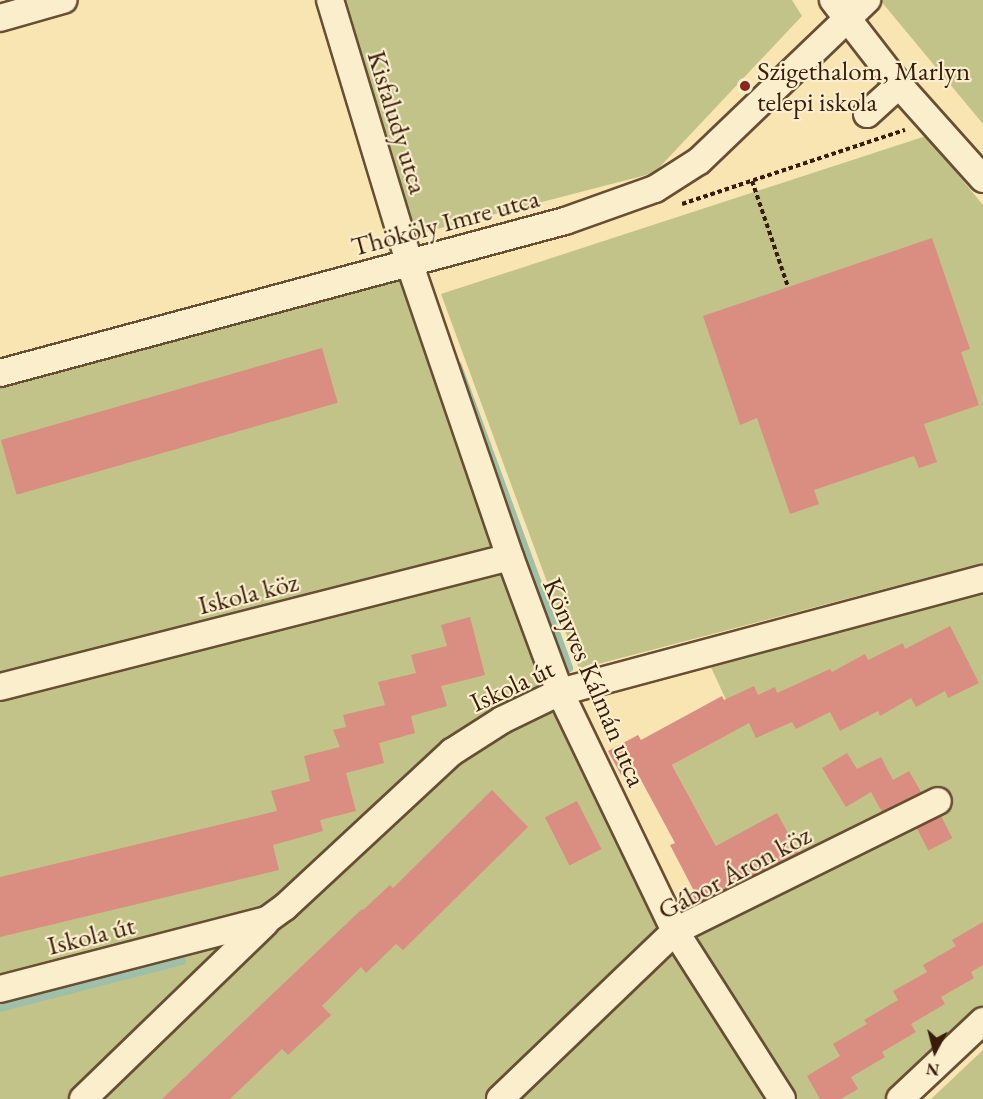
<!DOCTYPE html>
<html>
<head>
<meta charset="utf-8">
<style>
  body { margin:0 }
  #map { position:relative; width:983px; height:1099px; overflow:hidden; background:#f9e5b2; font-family:"EB Garamond",serif }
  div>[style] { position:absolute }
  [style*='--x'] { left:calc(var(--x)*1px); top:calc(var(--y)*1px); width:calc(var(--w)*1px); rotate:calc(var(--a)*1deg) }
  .green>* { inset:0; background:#c2c389 }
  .stream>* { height:8px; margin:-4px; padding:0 4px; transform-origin:4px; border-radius:4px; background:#9ebfa8 }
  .building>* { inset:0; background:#d98e81; transform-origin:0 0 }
  .path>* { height:4px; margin-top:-2px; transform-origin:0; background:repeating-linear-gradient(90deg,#381b09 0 4.5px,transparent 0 7.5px) }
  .roads { filter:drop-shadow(2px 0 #684e33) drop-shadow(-2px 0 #684e33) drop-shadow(0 2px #684e33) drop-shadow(0 -2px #684e33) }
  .minor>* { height:26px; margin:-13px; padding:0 13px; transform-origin:13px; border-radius:13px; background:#fbeecd }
  .dots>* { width:16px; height:16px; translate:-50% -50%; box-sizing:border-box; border:3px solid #fbeecd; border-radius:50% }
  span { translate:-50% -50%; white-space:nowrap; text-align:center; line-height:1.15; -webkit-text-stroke:4.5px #fbeecd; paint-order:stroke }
  .poi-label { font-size:27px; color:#381b09 }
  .left { translate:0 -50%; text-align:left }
  .street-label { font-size:27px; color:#381b09 }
  .north { position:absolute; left:905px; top:1021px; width:60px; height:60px; -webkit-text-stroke:4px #fbeecd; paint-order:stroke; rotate:187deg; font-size:16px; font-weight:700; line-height:24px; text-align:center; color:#381b09 }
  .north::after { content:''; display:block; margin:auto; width:21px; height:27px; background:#381b09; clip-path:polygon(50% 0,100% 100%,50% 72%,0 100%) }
</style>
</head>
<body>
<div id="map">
  <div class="green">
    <i style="clip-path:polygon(345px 0,792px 0,802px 16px,654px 173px,414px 235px)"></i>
    <i style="clip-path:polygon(880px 0,983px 0,983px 124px)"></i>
    <i style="clip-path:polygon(926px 136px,983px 205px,983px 563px,579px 669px,441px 294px)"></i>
    <i style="clip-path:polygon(409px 262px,510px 557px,675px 931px,717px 897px,799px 853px,716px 846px,672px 765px,739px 728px,709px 663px,983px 584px,983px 1023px,901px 1099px,0 1099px,0 373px)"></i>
    <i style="clip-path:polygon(983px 1050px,983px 1099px,931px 1099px)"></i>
  </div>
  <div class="stream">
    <i style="--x:458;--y:366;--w:322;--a:69.8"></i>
    <i style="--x:0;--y:1008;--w:188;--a:-14.5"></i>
  </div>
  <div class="building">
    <i style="clip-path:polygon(932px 238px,970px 349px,961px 352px,979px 405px,924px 424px,937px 462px,919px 468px,914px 456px,814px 490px,819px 504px,790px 514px,757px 418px,740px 425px,703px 316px)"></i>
    <i style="left:322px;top:348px;width:57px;height:334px;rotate:74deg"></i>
    <i style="clip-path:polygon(470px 617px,485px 675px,441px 686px,447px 706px,411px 716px,415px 733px,379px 743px,384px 763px,346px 773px,356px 811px,320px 820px,323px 831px,273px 845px,279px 870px,0 937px,0 877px,277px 811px,271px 791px,310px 781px,304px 756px,340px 747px,333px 730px,346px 727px,343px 715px,385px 705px,378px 682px,416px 673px,411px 655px,447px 646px,441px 625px)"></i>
    <i style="clip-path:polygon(950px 626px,979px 683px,948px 698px,945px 691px,916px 707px,911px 698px,880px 716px,878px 711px,840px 731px,830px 712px,796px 729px,792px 722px,756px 738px,749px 723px,672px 765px,716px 846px,777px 813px,799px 853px,690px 907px,684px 896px,694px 891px,670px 845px,675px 843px,634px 767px,621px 775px,608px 751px,638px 735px,641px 740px,722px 696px,724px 700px,754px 686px,758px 695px,775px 687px,777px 693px,830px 669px,832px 672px,865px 654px,868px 660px,903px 643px,905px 649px)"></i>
    <i style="clip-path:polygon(847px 753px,857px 769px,881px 757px,893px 780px,909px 771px,921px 792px,882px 812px,871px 792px,846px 807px,822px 768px)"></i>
    <i style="clip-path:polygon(492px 790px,528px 827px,403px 950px,396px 944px,366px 973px,361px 967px,322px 1006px,331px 1015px,288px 1055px,282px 1049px,230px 1099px,162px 1099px,362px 909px,363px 910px,390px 885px,393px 888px)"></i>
    <i style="left:577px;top:801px;width:54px;height:36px;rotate:63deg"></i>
    <i style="left:941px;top:816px;width:25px;height:27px;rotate:63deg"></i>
    <i style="clip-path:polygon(983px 922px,983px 965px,971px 972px,974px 978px,941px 997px,945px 1004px,911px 1024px,916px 1032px,882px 1052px,885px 1057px,851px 1077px,858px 1089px,841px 1099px,820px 1099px,807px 1076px,840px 1056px,833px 1044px,867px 1024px,864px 1020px,898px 1000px,893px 991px,927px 972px,923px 965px,956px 946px,952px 940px)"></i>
  </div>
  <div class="path">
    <i style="--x:752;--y:181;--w:112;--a:71.2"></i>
    <i style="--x:682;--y:204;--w:235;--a:-18.4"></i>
  </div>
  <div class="roads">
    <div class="minor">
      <i style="--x:330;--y:0;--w:274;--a:73.2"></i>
      <i style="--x:409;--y:262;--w:312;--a:71.1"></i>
      <i style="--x:510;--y:557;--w:144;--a:69.7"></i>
      <i style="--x:560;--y:692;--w:265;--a:64.3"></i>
      <i style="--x:675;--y:931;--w:199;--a:57.5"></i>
      <i style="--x:833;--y:0;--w:108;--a:52.2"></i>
      <i style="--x:899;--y:85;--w:126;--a:48.2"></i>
      <i style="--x:0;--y:18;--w:66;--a:-15.9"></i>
      <i style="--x:867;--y:114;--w:43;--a:-42.2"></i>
      <i style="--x:0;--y:373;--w:585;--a:-15.06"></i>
      <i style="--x:565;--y:221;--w:96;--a:-19.6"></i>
      <i style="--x:655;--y:189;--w:52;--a:-32.5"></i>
      <i style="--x:699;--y:161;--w:233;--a:-43.8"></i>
      <i style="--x:0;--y:687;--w:526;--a:-14.3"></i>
      <i style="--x:0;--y:989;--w:276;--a:-14.5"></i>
      <i style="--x:267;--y:920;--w:22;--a:-36"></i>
      <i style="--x:285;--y:907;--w:228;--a:-42.9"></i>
      <i style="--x:452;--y:752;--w:59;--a:-32.6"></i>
      <i style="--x:502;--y:720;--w:64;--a:-25.8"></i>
      <i style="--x:560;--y:692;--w:438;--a:-15"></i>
      <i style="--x:83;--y:1099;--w:253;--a:-44"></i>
      <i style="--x:500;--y:1099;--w:243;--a:-43.8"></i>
      <i style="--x:675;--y:931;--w:293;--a:-26.3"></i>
      <i style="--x:900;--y:1099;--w:114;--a:-43.2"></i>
    </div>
  </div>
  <div class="dots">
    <i style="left:745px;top:86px;background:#8f2418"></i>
  </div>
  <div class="poi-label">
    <span class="left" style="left:757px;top:86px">Szigethalom, Marlyn<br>telepi iskola</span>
  </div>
  <div class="street-label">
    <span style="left:398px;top:122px;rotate:73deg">Kisfaludy utca</span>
    <span style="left:445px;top:222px;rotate:-15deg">Thököly Imre utca</span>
    <span style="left:248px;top:593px;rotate:-14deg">Iskola köz</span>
    <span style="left:595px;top:682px;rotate:67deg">Könyves Kálmán utca</span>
    <span style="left:512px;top:685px;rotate:-25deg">Iskola út</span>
    <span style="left:734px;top:872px;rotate:-28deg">Gábor Áron köz</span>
    <span style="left:91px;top:935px;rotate:-14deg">Iskola út</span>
  </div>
  <div class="north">N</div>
</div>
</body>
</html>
